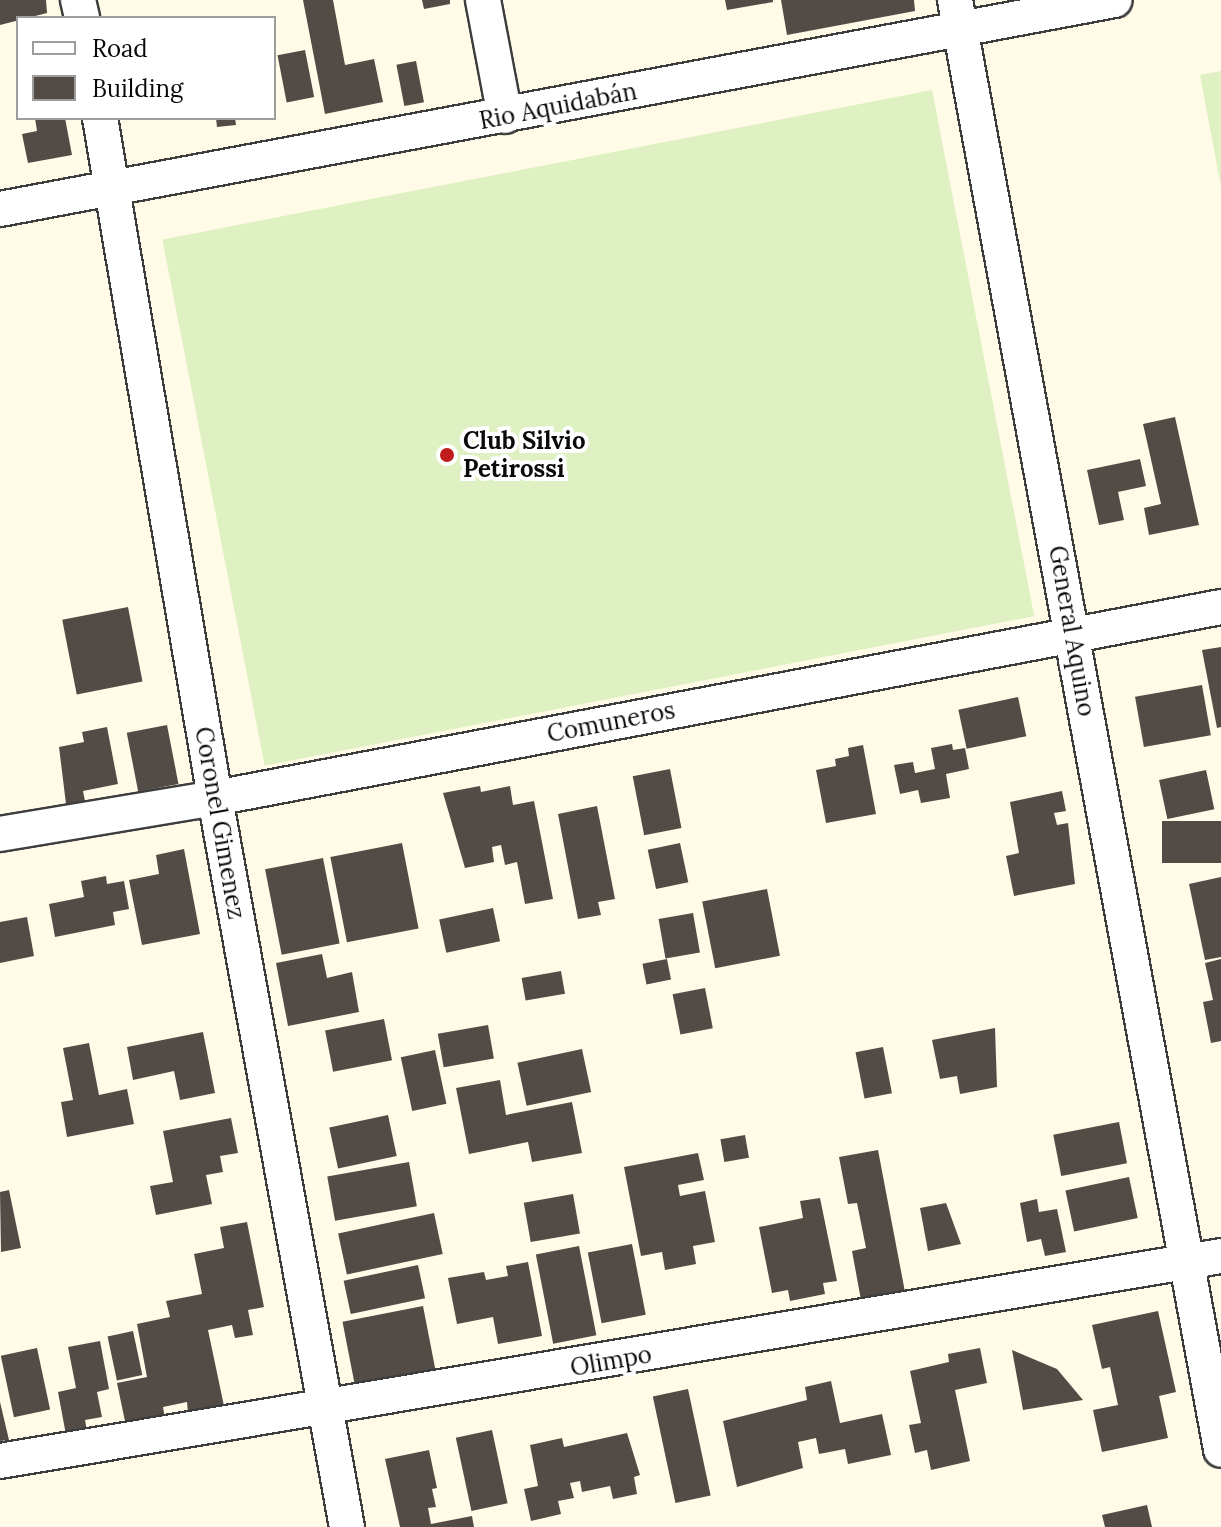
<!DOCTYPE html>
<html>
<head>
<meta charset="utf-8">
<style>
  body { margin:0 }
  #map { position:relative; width:1221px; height:1527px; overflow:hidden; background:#fffbe7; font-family:Lora,serif }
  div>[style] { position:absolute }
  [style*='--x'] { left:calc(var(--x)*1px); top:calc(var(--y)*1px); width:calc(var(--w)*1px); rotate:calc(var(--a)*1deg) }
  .pitch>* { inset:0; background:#dff1c2; transform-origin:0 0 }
  .building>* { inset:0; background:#534c46; transform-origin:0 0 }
  .roads { filter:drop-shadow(2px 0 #3d3d3d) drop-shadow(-2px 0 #3d3d3d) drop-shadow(0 2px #3d3d3d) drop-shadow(0 -2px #3d3d3d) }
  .minor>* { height:34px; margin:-17px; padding:0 17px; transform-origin:17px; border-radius:17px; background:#fff }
  .dots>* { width:22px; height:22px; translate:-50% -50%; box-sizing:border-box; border:4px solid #fff; border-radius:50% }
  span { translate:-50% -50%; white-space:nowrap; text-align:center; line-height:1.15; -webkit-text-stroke:8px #fff; paint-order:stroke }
  .street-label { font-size:24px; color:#0a0a0a }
  .poi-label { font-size:24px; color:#0a0a0a; font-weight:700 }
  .left { translate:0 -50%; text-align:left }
  .legend { position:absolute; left:16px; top:16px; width:260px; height:104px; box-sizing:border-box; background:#fff; border:2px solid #9d9d9d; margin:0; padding:10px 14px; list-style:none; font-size:24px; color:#0a0a0a }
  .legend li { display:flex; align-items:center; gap:16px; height:40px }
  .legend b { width:40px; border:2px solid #9d9d9d }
</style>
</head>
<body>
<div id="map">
  <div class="pitch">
    <i style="clip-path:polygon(1221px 71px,1221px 187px,1200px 75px)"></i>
    <i style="left:932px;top:90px;width:536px;height:784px;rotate:79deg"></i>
  </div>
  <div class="building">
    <i style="clip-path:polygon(0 0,46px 0,47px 13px,0 25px)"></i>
    <i style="clip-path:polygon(303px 0,333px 0,345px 65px,374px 59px,383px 102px,325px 114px)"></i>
    <i style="clip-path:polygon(422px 0,450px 0,450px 4px,424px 9px)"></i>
    <i style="clip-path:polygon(725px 0,773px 0,773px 2px,727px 10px)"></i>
    <i style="clip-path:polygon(781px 0,914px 0,915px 11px,787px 35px)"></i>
    <i style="left:305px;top:50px;width:48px;height:28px;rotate:79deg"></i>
    <i style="left:416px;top:61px;width:42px;height:20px;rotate:79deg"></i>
    <i style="clip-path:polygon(35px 118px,65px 118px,72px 155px,28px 163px,22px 134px,37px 131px)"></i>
    <i style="clip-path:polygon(216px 118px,235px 118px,236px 125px,217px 127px)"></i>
    <i style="clip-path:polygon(1175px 417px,1199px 525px,1149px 535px,1144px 508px,1161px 504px,1143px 424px)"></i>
    <i style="clip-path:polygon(1140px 459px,1146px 486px,1118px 492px,1124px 520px,1099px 525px,1087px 470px)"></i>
    <i style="left:128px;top:607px;width:76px;height:67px;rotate:79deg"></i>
    <i style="clip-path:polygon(1221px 647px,1221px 727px,1217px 728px,1202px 650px)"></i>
    <i style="left:1202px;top:685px;width:51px;height:68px;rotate:80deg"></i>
    <i style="left:1018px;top:697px;width:40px;height:61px;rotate:78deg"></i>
    <i style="left:167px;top:725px;width:60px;height:41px;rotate:79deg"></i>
    <i style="clip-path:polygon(107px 727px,118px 784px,83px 791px,85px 801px,66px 804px,59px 747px,84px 742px,82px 732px)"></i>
    <i style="clip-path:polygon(952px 744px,953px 750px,965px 748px,969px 769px,946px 774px,950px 798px,921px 803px,918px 790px,900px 794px,894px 765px,913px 762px,915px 773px,935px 769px,931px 748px)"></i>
    <i style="clip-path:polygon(863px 745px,876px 814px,826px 823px,816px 770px,836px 766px,835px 759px,849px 756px,848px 748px)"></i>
    <i style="left:670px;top:769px;width:60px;height:38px;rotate:79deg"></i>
    <i style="left:1206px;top:770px;width:40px;height:48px;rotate:78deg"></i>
    <i style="clip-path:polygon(480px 786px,481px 792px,510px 786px,513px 805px,534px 801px,553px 899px,525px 904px,517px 862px,505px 865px,501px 845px,492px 847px,494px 862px,465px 868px,443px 793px)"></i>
    <i style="clip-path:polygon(1062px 791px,1066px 811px,1054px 813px,1057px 825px,1068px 823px,1075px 884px,1014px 896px,1006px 856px,1019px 853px,1010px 802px)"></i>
    <i style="clip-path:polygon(597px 806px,615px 899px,598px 902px,601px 915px,578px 919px,558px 814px)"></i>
    <i style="left:1221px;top:821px;width:42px;height:59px;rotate:90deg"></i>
    <i style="left:402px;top:843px;width:87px;height:73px;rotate:79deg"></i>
    <i style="left:680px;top:843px;width:40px;height:33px;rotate:78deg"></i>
    <i style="clip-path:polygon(184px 849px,200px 934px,142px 945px,129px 880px,159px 874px,156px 855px)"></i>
    <i style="left:323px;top:858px;width:87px;height:59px;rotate:79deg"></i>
    <i style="clip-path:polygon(106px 876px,107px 884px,124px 881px,129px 909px,113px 912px,115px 925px,55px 937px,49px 904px,84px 897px,81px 881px)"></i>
    <i style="clip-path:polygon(1221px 877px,1221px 957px,1205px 960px,1189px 884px)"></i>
    <i style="left:767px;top:889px;width:68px;height:66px;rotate:79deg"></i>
    <i style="left:493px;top:908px;width:34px;height:55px;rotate:78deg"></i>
    <i style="left:693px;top:913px;width:40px;height:35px;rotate:80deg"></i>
    <i style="clip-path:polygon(27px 917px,34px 956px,0 963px,0 922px)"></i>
    <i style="clip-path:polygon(322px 954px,327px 978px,352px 972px,359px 1012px,288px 1026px,276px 963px)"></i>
    <i style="left:667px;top:959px;width:21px;height:25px;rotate:79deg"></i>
    <i style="clip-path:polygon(1221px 959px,1221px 1041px,1211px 1043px,1203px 1002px,1213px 1000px,1205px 963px)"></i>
    <i style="left:561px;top:971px;width:23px;height:40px;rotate:80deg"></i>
    <i style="left:705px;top:988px;width:41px;height:33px;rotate:79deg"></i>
    <i style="left:384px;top:1019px;width:42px;height:60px;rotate:79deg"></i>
    <i style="left:488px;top:1025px;width:34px;height:51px;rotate:80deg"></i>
    <i style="clip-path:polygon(995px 1028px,997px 1087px,960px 1094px,957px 1076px,940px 1079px,932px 1040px)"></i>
    <i style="clip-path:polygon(203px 1032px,215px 1093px,180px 1100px,174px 1071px,133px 1080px,127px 1047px)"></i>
    <i style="clip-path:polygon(89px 1043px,99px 1095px,127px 1089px,134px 1124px,67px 1137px,61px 1102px,73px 1100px,63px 1048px)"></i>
    <i style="left:883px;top:1047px;width:47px;height:28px;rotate:79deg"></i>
    <i style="left:582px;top:1049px;width:44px;height:66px;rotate:78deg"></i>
    <i style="left:435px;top:1050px;width:55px;height:35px;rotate:78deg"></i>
    <i style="clip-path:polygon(500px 1080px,506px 1115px,572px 1102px,582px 1153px,532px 1162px,528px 1142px,469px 1154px,456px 1088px)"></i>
    <i style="left:388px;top:1115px;width:42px;height:60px;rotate:78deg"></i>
    <i style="clip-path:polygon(231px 1118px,238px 1153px,220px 1156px,223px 1172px,206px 1175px,212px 1204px,156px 1215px,150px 1186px,173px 1182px,163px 1131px)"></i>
    <i style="left:1119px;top:1122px;width:42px;height:67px;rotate:79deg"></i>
    <i style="left:745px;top:1135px;width:23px;height:25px;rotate:80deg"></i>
    <i style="clip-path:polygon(878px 1150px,905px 1292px,861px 1300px,852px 1251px,866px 1248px,857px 1203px,848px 1204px,839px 1157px)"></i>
    <i style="clip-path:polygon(698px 1153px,704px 1180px,678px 1185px,680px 1196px,705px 1191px,715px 1242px,693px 1246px,696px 1264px,665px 1270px,662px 1252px,641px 1256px,624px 1167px)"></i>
    <i style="left:409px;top:1162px;width:45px;height:83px;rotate:80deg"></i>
    <i style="left:1129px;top:1177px;width:42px;height:65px;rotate:78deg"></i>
    <i style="clip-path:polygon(9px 1190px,21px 1248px,1px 1252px,0 1192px)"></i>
    <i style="left:573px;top:1194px;width:40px;height:50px;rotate:80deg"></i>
    <i style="clip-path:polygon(820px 1198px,837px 1281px,823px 1283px,825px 1294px,790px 1301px,788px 1290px,772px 1293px,759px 1227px,803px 1218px,800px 1201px)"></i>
    <i style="clip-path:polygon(1037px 1199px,1039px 1212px,1057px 1209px,1066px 1252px,1045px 1256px,1041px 1239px,1027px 1242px,1020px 1203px)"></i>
    <i style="clip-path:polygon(946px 1203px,961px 1244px,928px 1251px,920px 1208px)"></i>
    <i style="left:434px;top:1213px;width:42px;height:98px;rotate:78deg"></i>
    <i style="clip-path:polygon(247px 1222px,264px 1307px,248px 1310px,253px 1335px,235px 1338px,232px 1325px,208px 1330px,224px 1406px,188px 1413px,187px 1402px,163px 1407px,165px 1419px,126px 1426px,117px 1383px,147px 1377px,137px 1324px,170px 1317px,166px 1301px,202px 1294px,194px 1254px,224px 1248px,220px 1227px)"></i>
    <i style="left:632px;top:1244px;width:72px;height:45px;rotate:79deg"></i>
    <i style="left:579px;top:1246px;width:91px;height:44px;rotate:79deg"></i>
    <i style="clip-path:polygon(528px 1262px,542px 1336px,498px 1344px,493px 1317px,457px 1324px,448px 1278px,484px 1272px,486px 1280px,508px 1276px,506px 1266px)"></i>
    <i style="left:418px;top:1265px;width:34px;height:76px;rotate:78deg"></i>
    <i style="left:423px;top:1306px;width:64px;height:82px;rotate:79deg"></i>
    <i style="clip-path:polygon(1158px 1311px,1176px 1392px,1159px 1396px,1168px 1438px,1102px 1452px,1093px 1410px,1118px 1405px,1110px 1367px,1102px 1369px,1092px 1325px)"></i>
    <i style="left:133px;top:1331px;width:45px;height:26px;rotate:78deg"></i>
    <i style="clip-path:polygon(100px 1341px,109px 1389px,97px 1392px,102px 1417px,85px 1420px,87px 1431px,66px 1435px,58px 1392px,76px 1388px,68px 1347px)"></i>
    <i style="left:37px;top:1348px;width:63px;height:37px;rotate:78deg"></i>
    <i style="clip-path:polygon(980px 1348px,987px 1383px,955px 1390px,970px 1461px,931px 1470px,927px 1450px,915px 1453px,909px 1425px,921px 1423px,910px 1371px,949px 1362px,948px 1354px)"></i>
    <i style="clip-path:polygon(1012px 1350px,1057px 1369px,1083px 1400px,1023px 1410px)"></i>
    <i style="clip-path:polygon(831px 1381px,840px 1423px,882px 1414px,891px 1455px,848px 1464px,845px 1449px,819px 1454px,816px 1438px,798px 1442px,803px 1468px,737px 1487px,723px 1421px,807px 1400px,805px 1387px)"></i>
    <i style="left:688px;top:1389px;width:109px;height:36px;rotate:78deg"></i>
    <i style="clip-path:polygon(0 1402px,9px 1440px,0 1441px)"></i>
    <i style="left:492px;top:1430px;width:75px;height:37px;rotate:78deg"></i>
    <i style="clip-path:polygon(627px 1433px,640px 1475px,634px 1477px,637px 1494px,613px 1499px,610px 1486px,582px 1492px,580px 1481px,570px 1483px,574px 1498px,558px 1501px,561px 1514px,531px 1521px,524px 1489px,538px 1486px,530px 1445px,562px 1438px,564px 1447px)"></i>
    <i style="clip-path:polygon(429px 1450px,437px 1488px,432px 1489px,436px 1507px,428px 1508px,431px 1524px,472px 1516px,474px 1527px,400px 1527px,385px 1459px)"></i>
    <i style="clip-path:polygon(1147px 1505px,1152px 1527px,1105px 1527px,1102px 1515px)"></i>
  </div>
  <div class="roads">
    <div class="minor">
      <i style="--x:78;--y:0;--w:18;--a:77"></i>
      <i style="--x:483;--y:0;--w:118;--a:79.3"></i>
      <i style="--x:955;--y:0;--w:1474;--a:79.6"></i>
      <i style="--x:100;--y:118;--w:690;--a:80.4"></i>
      <i style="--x:215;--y:798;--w:741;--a:79.74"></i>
      <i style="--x:0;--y:209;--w:1134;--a:-10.62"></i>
      <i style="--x:0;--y:834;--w:218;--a:-9.5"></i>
      <i style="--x:215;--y:798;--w:1024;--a:-10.75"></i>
      <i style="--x:0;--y:1461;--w:1238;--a:-9.53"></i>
    </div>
  </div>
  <div class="dots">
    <i style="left:447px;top:455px;background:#c01c1c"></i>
  </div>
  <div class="street-label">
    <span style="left:558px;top:106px;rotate:-11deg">Rio Aquidabán</span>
    <span style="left:1072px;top:631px;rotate:80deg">General Aquino</span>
    <span style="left:611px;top:722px;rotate:-11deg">Comuneros</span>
    <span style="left:220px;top:823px;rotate:80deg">Coronel Gimenez</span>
    <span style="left:611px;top:1361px;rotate:-10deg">Olimpo</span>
  </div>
  <div class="poi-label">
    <span class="left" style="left:463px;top:455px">Club Silvio<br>Petirossi</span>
  </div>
  <ul class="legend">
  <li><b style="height:10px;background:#fff"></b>Road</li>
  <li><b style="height:22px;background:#534c46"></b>Building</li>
  </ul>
</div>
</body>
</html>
